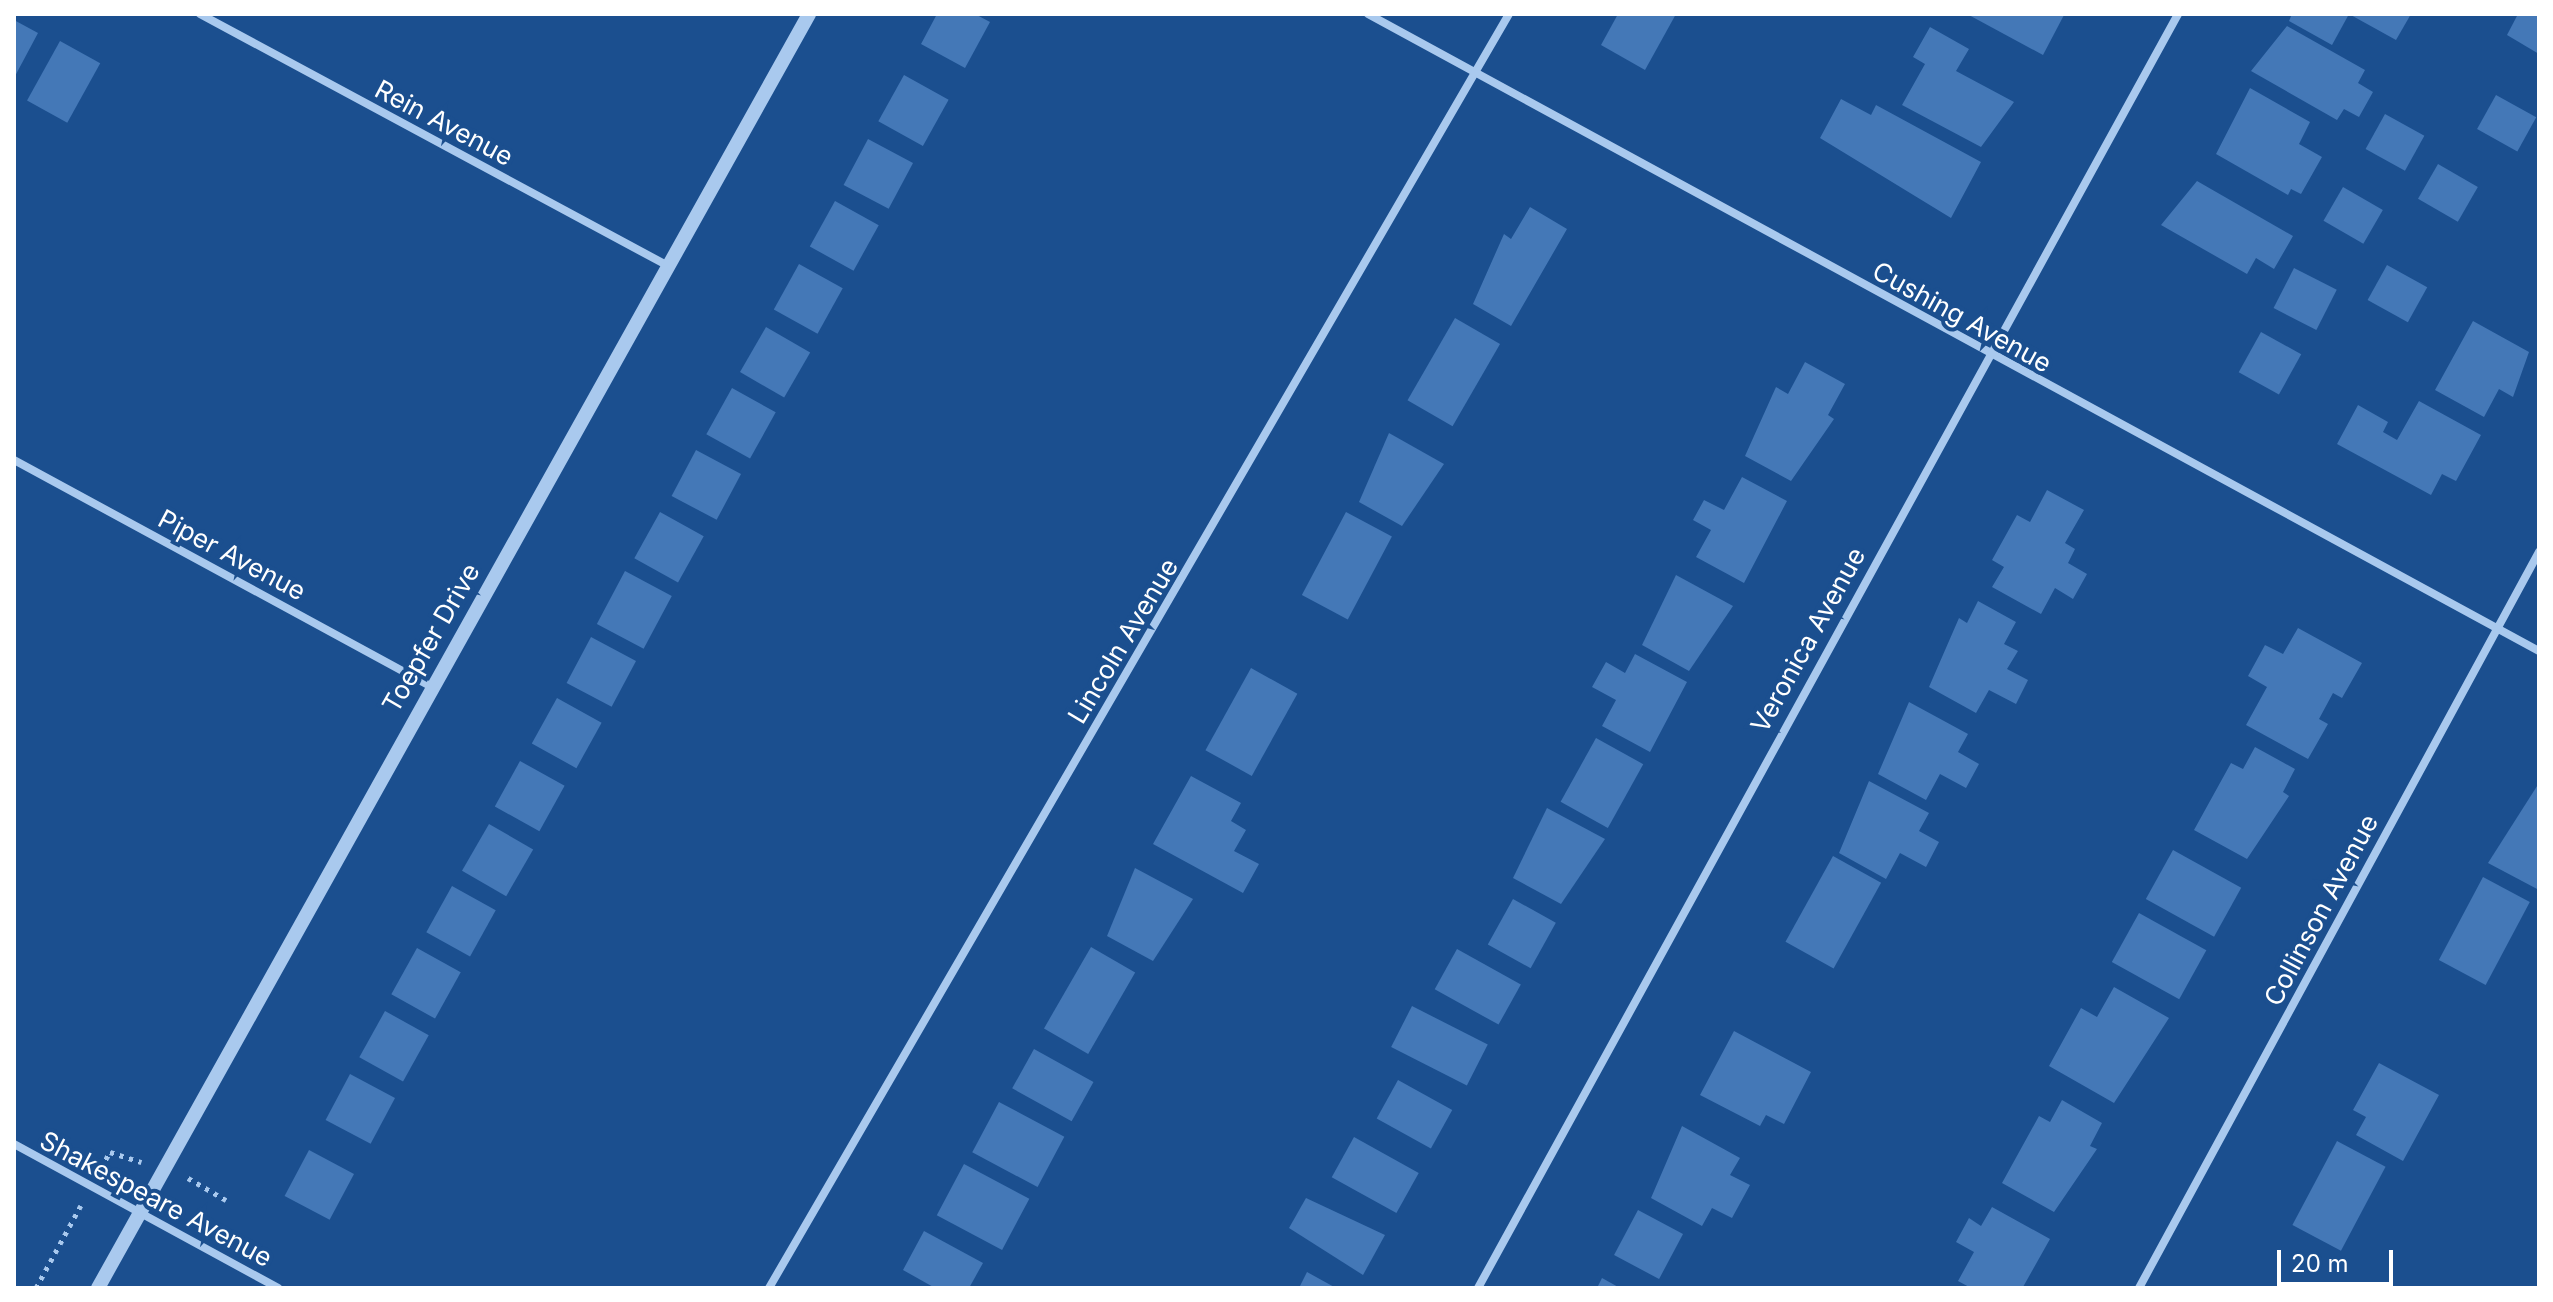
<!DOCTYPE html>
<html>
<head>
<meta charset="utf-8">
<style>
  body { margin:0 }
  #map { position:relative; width:2553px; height:1302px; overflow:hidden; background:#1b4f8f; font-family:Inter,sans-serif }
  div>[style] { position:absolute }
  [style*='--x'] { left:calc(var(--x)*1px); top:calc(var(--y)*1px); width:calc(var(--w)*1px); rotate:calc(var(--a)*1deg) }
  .building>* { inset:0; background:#4478b7; transform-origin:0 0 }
  .path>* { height:5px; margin-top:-2.5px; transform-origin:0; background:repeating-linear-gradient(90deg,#a9c9ee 0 4px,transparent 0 10px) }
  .minor>* { height:8px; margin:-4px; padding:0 4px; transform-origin:4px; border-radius:4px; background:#a9c9ee }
  .tertiary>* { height:14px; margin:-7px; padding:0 7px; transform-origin:7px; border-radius:7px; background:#a9c9ee }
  span { translate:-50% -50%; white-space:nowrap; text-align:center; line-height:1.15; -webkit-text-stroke:8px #1b4f8f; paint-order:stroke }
  .street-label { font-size:26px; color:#fff }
  .frame { position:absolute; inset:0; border:16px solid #fff; pointer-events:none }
  .scale { position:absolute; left:2277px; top:1250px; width:116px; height:36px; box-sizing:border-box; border:4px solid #fff; border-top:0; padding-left:10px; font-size:24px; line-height:28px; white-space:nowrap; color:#fff; -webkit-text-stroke:6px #1b4f8f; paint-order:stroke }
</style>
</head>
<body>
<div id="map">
  <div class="building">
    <i style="clip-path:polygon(937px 14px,975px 14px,990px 22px,965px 68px,921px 44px)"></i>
    <i style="clip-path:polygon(1618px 14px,1676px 14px,1645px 70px,1601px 45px)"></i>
    <i style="clip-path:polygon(1967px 14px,2062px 14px,2064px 15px,2043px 55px)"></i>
    <i style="clip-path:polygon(2292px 14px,2349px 14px,2332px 45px,2289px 21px)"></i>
    <i style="clip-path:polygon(2349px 14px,2411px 14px,2396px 40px)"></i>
    <i style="clip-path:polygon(2518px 14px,2539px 14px,2539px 54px,2507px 35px)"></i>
    <i style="clip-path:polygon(14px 20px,38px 33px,14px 78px)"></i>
    <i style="clip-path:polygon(2287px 26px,2365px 70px,2358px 83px,2373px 92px,2359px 117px,2344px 109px,2337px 120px,2251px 71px)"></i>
    <i style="clip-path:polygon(1930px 27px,1969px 49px,1956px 71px,2014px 102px,1981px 147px,1902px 105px,1925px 64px,1913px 57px)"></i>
    <i style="left:60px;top:41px;width:46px;height:68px;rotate:29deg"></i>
    <i style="left:904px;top:75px;width:51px;height:53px;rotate:29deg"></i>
    <i style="clip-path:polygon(2250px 88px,2310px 122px,2299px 144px,2322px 157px,2301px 194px,2291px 189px,2288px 195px,2216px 154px)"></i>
    <i style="left:2496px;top:95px;width:46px;height:39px;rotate:29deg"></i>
    <i style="clip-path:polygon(1841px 99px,1871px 115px,1876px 105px,1981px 162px,1951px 218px,1820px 138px)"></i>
    <i style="left:2385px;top:114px;width:45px;height:40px;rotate:29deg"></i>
    <i style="left:868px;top:139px;width:51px;height:52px;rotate:28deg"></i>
    <i style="left:2438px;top:164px;width:46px;height:40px;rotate:30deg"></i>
    <i style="clip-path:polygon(2197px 181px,2293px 236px,2274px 269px,2256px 258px,2247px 274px,2161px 225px)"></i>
    <i style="left:2343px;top:187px;width:46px;height:39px;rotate:30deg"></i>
    <i style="left:835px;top:201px;width:50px;height:52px;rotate:29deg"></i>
    <i style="clip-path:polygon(1530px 207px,1567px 229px,1511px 326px,1473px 304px,1504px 234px,1511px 239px)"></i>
    <i style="left:799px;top:264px;width:50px;height:52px;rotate:29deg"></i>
    <i style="left:2387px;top:265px;width:46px;height:40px;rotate:29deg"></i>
    <i style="left:2294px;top:268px;width:48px;height:45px;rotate:27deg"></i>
    <i style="left:1455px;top:318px;width:52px;height:95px;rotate:30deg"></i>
    <i style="clip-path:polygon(2473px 321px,2529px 352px,2513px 397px,2499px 389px,2484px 417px,2435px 390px)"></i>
    <i style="left:766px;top:327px;width:51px;height:52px;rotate:30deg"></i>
    <i style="left:2261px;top:332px;width:46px;height:46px;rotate:29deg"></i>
    <i style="clip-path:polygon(1805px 362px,1845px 384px,1828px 415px,1834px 419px,1791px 481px,1745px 456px,1776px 387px,1788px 394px)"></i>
    <i style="left:732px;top:388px;width:50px;height:53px;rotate:29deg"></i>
    <i style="clip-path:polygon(2419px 401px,2481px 435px,2456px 481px,2442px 474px,2431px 495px,2337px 444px,2358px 405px,2388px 422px,2383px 432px,2397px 440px)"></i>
    <i style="clip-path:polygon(1389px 433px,1444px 464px,1402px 526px,1359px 502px)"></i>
    <i style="left:696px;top:450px;width:51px;height:52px;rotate:28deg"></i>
    <i style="clip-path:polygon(1742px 477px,1787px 501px,1744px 583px,1696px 557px,1711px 530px,1693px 520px,1704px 500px,1724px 510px)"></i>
    <i style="clip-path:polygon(2047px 490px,2084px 510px,2065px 543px,2075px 549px,2068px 563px,2087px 574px,2073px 599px,2055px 588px,2041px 614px,1992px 587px,2004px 567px,1992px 560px,2017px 515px,2030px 522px)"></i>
    <i style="left:660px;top:512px;width:50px;height:53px;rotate:29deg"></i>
    <i style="left:1346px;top:512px;width:52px;height:94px;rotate:28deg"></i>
    <i style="left:625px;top:571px;width:53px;height:60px;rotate:28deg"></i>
    <i style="clip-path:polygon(1676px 575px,1733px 606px,1689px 671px,1642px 645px)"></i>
    <i style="clip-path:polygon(1978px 601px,2016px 622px,2004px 644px,2018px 651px,2007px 669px,2028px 680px,2016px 704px,1989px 690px,1976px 713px,1929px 687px,1959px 618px,1967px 623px)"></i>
    <i style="clip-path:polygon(2298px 628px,2362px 663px,2342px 698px,2333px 693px,2319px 719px,2328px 724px,2308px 759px,2246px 725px,2267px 687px,2248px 676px,2265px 645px,2283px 654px)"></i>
    <i style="left:591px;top:637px;width:51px;height:52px;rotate:28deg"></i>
    <i style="clip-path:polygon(1635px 654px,1687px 682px,1650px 752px,1602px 726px,1616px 700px,1592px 687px,1606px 662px,1625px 673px)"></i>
    <i style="left:1251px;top:668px;width:53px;height:94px;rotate:29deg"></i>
    <i style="left:557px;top:698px;width:51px;height:52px;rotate:29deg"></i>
    <i style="clip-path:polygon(1909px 702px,1968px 734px,1958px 752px,1979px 764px,1966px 788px,1940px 774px,1926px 800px,1878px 774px)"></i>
    <i style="left:1596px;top:738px;width:54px;height:73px;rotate:29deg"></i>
    <i style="clip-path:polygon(2255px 747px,2295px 769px,2283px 792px,2289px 796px,2247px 859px,2194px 830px,2231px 763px,2243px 769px)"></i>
    <i style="left:520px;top:761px;width:51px;height:52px;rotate:29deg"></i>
    <i style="clip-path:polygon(1191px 776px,1241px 803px,1231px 821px,1246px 830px,1234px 851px,1259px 864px,1243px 893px,1153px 844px)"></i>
    <i style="clip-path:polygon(1869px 781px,1929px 813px,1919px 831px,1939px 842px,1926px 867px,1900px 853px,1886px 879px,1839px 853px)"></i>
    <i style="clip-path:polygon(2539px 783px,2539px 890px,2488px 863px)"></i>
    <i style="clip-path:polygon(1547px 808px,1605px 839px,1561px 904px,1513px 878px)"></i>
    <i style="left:489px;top:824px;width:51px;height:54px;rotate:30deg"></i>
    <i style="left:2173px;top:850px;width:78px;height:56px;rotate:29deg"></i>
    <i style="left:1833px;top:856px;width:55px;height:98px;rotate:29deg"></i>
    <i style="clip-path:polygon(1135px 868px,1193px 899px,1153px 961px,1107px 936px)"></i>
    <i style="left:2483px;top:877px;width:53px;height:94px;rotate:28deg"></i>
    <i style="left:452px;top:886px;width:50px;height:53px;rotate:29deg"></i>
    <i style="left:1513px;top:899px;width:49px;height:52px;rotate:29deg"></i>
    <i style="left:2139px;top:913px;width:77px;height:56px;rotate:29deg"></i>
    <i style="left:1091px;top:947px;width:51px;height:94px;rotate:30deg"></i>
    <i style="left:417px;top:948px;width:50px;height:53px;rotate:29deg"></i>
    <i style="left:1457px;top:949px;width:73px;height:46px;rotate:29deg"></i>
    <i style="clip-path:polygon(2114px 987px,2169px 1018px,2114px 1103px,2049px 1066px,2081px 1008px,2097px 1017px)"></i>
    <i style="left:1412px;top:1006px;width:85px;height:46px;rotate:27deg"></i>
    <i style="left:385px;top:1011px;width:50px;height:53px;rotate:29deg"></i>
    <i style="clip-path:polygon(1734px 1031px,1811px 1072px,1784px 1124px,1766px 1115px,1760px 1126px,1700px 1095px)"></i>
    <i style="left:1034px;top:1049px;width:68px;height:45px;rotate:29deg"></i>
    <i style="clip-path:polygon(2379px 1063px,2439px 1095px,2403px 1161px,2356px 1135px,2366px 1117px,2353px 1110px)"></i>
    <i style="left:350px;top:1074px;width:51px;height:52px;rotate:28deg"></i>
    <i style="left:1398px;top:1080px;width:62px;height:44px;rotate:29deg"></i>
    <i style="clip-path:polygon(2062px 1100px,2102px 1123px,2090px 1146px,2097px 1149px,2054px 1212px,2002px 1183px,2039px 1116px,2050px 1122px)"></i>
    <i style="left:999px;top:1102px;width:74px;height:57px;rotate:28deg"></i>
    <i style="clip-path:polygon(1682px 1126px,1740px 1158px,1730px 1175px,1750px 1185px,1732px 1218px,1712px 1208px,1702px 1226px,1651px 1198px)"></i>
    <i style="left:1354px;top:1137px;width:74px;height:46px;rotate:29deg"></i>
    <i style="left:2337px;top:1141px;width:55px;height:95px;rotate:28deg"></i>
    <i style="left:309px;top:1150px;width:51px;height:52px;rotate:28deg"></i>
    <i style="left:964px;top:1164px;width:74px;height:58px;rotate:28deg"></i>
    <i style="clip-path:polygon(1306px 1198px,1385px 1235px,1363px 1275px,1289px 1228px)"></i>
    <i style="clip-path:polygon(1992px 1207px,2050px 1239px,2023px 1287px,1971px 1288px,1958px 1281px,1974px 1252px,1956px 1242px,1969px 1218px,1981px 1226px)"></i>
    <i style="left:1638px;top:1210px;width:51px;height:51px;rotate:28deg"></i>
    <i style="clip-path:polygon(924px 1231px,983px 1263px,969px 1288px,935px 1288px,903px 1270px)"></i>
    <i style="clip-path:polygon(1307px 1272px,1336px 1288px,1299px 1288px)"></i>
    <i style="clip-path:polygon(1602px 1278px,1620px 1288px,1597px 1288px)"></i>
  </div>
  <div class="path">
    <i style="--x:101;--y:1168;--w:18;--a:-61"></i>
    <i style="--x:110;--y:1152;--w:33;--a:18"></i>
    <i style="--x:188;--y:1178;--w:44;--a:30.1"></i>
    <i style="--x:36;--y:1288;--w:94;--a:-61.5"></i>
  </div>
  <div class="minor">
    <i style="--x:200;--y:14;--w:534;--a:28.29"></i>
    <i style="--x:1368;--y:14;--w:1333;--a:28.55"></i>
    <i style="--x:14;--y:460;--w:474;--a:28.5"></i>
    <i style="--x:14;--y:1144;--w:301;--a:28.6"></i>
    <i style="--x:769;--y:1288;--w:1473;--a:-59.85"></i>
    <i style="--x:1478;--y:1288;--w:1454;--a:-61.21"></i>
    <i style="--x:2139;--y:1288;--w:838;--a:-61.48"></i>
  </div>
  <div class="tertiary">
    <i style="--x:98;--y:1288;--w:1459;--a:-60.83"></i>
  </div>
  <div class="street-label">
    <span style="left:444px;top:123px;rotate:28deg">Rein Avenue</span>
    <span style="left:1962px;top:317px;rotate:29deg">Cushing Avenue</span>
    <span style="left:232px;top:555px;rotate:28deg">Piper Avenue</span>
    <span style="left:431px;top:638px;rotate:-60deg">Toepfer Drive</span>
    <span style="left:1808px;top:640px;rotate:-61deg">Veronica Avenue</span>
    <span style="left:1123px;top:641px;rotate:-59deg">Lincoln Avenue</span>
    <span style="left:2321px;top:910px;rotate:-62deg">Collinson Avenue</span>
    <span style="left:156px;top:1199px;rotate:28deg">Shakespeare Avenue</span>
  </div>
  <div class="frame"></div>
  <div class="scale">20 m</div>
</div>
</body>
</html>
